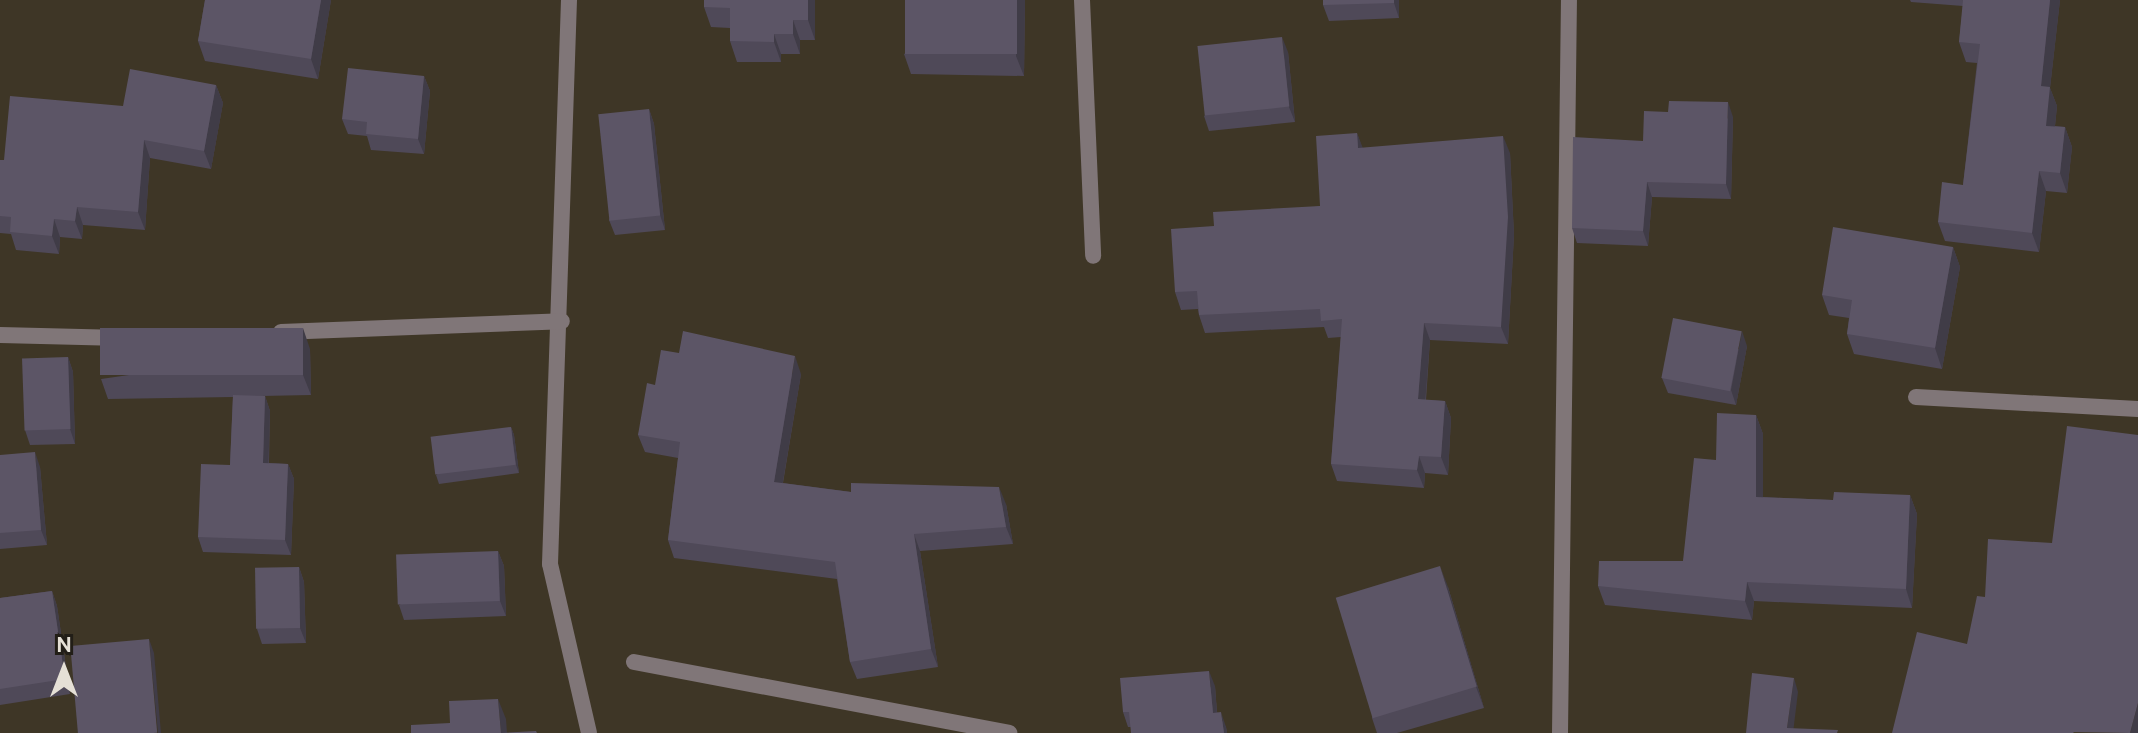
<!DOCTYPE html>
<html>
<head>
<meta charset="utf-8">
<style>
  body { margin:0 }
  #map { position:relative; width:2138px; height:733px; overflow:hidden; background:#3e3626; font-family:Cabin,sans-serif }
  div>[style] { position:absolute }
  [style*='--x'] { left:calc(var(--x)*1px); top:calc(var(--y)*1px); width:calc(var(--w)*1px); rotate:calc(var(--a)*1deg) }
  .minor>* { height:16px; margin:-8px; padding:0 8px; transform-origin:8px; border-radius:8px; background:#807678 }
  .wall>* { inset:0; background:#4f4958 }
  .shaded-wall>* { inset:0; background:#403c47 }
  .building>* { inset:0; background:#5c5566; transform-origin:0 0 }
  span { translate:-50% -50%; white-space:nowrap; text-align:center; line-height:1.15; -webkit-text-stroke:6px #221e17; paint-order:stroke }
  .north { position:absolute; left:24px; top:629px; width:80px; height:80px; -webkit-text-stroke:6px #221e17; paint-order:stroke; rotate:0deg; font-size:22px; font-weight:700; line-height:32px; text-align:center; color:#e5e0d6 }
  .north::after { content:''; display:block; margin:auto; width:28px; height:36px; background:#e5e0d6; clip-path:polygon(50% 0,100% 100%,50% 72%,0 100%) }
</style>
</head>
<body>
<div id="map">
  <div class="minor">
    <i style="--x:569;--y:0;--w:564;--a:91.93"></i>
    <i style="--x:550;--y:564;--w:173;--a:77"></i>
    <i style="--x:1082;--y:0;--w:256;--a:87.5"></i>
    <i style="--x:281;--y:332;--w:281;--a:-2.2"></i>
    <i style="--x:0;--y:335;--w:122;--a:1.4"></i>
    <i style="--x:1916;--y:397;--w:222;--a:3.1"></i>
    <i style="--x:634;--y:662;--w:382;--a:10.7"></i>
    <i style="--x:1560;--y:733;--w:733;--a:-89.3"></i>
  </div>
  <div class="wall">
    <i style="clip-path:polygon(205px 0,331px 0,318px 79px,205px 61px,198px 41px)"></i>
    <i style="clip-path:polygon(704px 0,815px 0,815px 40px,800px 40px,800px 54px,781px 54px,781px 62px,737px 62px,730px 41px,730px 28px,711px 27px,704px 7px)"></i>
    <i style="clip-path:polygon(1025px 0,1024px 76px,911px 74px,904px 54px)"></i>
    <i style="clip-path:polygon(1323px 0,1399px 0,1399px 18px,1329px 21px,1323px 5px)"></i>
    <i style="clip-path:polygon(1910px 0,2060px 0,2050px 88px,2057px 106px,2055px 126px,2065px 127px,2072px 147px,2067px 193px,2046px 191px,2039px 252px,1945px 241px,1938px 222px,1963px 185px,1977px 63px,1966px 62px,1959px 42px,1963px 6px,1911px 2px)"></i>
    <i style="clip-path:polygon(1288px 52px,1295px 122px,1209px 131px,1204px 116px)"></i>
    <i style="clip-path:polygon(424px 76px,430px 91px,424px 154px,371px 150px,367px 136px,348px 134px,342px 119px)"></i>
    <i style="clip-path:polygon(216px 85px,223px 103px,211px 169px,150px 158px,145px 230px,83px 225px,82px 239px,60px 237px,59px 254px,16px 250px,11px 234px,0 233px,0 160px,4px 160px,123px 106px)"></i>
    <i style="clip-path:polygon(649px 109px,654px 124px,665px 230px,615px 235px,609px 220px)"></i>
    <i style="clip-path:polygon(1733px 117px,1731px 199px,1652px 197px,1648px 246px,1577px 243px,1572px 228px,1643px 141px)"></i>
    <i style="clip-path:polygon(1357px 133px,1362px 148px,1510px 153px,1514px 235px,1508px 344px,1430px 340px,1426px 400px,1445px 401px,1451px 418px,1448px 475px,1425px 473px,1424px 488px,1337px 481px,1331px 464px,1341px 337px,1328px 338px,1324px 327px,1205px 333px,1199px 315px,1198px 309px,1181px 310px,1175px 292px,1214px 226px,1320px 206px)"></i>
    <i style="clip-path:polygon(1953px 247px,1960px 267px,1942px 369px,1854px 354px,1847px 334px,1849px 318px,1829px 315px,1822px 295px)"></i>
    <i style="clip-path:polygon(1747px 346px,1736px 405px,1668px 393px,1662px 378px)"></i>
    <i style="clip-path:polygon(310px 349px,311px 395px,261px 396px,265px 396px,270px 411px,269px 463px,288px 464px,294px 479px,291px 555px,203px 552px,198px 537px,230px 465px,233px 397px,108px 399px,101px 379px)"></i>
    <i style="clip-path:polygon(68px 357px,73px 372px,75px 444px,30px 445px,25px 430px)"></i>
    <i style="clip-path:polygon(801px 374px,783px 483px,851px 492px,1006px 504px,1013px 544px,920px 551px,938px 667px,857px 679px,850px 662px,837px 579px,674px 558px,668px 540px,678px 458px,645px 452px,638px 435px,655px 385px)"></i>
    <i style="clip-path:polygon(1756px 415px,1763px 434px,1763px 497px,1833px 500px,1910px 495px,1917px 514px,1912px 608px,1754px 601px,1752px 620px,1605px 605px,1598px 586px,1683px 561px,1716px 460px)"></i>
    <i style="clip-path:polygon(511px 427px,514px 435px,519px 473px,439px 484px,436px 475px)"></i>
    <i style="clip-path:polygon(0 455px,40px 467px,47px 545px,0 549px)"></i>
    <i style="clip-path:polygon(498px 551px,504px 566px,506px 616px,404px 620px,399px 605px)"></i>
    <i style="clip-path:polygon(299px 567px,304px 582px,306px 643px,262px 644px,257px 629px)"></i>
    <i style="clip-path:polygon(1448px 587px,1484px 708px,1397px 733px,1377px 733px,1372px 718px)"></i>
    <i style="clip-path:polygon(52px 591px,57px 606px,70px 694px,0 705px,0 598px)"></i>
    <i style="clip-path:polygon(1215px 686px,1217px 712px,1226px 727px,1227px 733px,1131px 733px,1131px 727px,1128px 727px,1123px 712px)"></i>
  </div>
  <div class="shaded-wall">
    <i style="clip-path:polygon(321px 0,331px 0,318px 79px,311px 59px)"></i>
    <i style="clip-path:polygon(808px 0,815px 0,815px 40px,808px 20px)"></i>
    <i style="clip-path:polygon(1017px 0,1025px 0,1024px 76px,1016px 56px)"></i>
    <i style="clip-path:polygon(1394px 0,1399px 0,1399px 18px,1394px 3px)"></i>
    <i style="clip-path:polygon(2050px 0,2060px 0,2050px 88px,2057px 106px,2053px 145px,2046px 126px,2041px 86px)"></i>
    <i style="clip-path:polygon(793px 20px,800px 40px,800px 54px,793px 34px)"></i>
    <i style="clip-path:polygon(774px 34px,781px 54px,781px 62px,774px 42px)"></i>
    <i style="clip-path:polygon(1282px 37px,1288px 52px,1295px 122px,1289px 107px)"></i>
    <i style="clip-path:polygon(424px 76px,430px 91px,424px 154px,418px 139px)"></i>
    <i style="clip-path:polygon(216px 85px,223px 103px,211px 169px,204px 151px)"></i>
    <i style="clip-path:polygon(1728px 102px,1733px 117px,1731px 199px,1726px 184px)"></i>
    <i style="clip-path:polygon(649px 109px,654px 124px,665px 230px,660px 215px)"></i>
    <i style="clip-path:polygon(2065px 127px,2072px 147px,2067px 193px,2060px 173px)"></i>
    <i style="clip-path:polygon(1357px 133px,1364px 151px,1358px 148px)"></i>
    <i style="clip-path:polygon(1503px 136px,1510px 153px,1514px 235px,1508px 344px,1501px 327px)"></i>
    <i style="clip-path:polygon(144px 140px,150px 158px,145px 230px,138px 212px)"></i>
    <i style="clip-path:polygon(2039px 171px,2046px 191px,2039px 252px,2032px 233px)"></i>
    <i style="clip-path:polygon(1647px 182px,1652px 197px,1648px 246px,1643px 231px)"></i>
    <i style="clip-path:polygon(77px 207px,83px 225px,82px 239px,75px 221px)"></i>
    <i style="clip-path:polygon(54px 219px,60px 237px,59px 254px,52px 236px)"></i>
    <i style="clip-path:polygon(1953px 247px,1960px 267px,1942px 369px,1935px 348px)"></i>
    <i style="clip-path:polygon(1424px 323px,1430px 340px,1424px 417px,1418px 399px)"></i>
    <i style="clip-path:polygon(303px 328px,310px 349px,311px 395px,303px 375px)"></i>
    <i style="clip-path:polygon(1742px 331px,1747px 346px,1736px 405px,1731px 390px)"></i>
    <i style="clip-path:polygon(795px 356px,801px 374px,780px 499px,774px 482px)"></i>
    <i style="clip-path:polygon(68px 357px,73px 372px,75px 444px,70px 429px)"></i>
    <i style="clip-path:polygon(265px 396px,270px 411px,268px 478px,263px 463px)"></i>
    <i style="clip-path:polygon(1445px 401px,1451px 418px,1448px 475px,1441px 457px)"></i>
    <i style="clip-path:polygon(1756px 415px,1763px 434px,1763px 516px,1756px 497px)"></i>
    <i style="clip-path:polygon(511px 427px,514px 435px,519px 473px,516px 465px)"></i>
    <i style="clip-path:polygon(35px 452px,40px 467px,47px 545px,41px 530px)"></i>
    <i style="clip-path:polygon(1419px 456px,1425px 473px,1424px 488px,1417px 470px)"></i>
    <i style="clip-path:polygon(288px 464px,294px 479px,291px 555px,285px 540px)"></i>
    <i style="clip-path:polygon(999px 487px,1006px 504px,1013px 544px,1006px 527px)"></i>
    <i style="clip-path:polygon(1910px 495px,1917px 514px,1912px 608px,1906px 589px)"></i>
    <i style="clip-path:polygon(914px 534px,920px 551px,938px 667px,931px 649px)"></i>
    <i style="clip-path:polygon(498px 551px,504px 566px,506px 616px,500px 601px)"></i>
    <i style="clip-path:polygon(1440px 566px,1448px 587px,1484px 708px,1476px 687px)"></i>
    <i style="clip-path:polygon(299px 567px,304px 582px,306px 643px,300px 628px)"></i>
    <i style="clip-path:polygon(1747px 582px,1754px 601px,1752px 620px,1745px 601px)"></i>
    <i style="clip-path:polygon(52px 591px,57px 606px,70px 694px,65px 679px)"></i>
    <i style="clip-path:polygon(149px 639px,154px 653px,161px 733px,158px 733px)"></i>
    <i style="clip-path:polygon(1209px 671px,1215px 686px,1218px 728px,1213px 713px)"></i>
    <i style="clip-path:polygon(1794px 678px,1798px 692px,1793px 733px,1787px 728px)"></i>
    <i style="clip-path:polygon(498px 699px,506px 719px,507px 733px,501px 733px)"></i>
    <i style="clip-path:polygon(2138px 703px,2138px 733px,2130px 733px)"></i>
    <i style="clip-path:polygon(1221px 712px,1226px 727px,1227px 733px,1224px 733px)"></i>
  </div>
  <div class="building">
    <i style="clip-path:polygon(205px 0,321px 0,311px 59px,198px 41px)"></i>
    <i style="clip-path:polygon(704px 0,808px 0,808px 20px,793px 20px,793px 34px,774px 34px,774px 42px,730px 41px,730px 8px,704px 7px)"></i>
    <i style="left:905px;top:0;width:112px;height:54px"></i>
    <i style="clip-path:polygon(1323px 0,1394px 0,1394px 3px,1323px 5px)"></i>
    <i style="clip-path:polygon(1963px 0,2050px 0,2041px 86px,2050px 87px,2046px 126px,2065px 127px,2060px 173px,2039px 171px,2032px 233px,1938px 222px,1942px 182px,1963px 185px,1980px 44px,1959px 42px)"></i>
    <i style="left:1282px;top:37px;width:70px;height:85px;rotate:84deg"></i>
    <i style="clip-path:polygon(348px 68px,424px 76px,418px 139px,366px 134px,367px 122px,342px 119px)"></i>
    <i style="clip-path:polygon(130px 69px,216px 85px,204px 151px,144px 140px,138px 212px,77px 207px,75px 221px,54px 219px,52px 236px,10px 232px,11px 217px,0 216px,0 160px,4px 160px,10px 96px,123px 106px)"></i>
    <i style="clip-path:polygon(1669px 101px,1728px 102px,1726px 184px,1647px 182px,1643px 231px,1572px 228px,1573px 137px,1643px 141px,1644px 111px,1668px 112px)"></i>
    <i style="left:649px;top:109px;width:107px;height:51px;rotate:84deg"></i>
    <i style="clip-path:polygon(1357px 133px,1358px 148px,1503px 136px,1508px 217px,1501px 327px,1424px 323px,1418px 399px,1445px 401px,1441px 457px,1419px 456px,1417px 470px,1331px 464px,1342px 319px,1321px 321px,1320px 309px,1199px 315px,1197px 291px,1175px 292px,1171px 229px,1214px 226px,1213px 212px,1320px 206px,1316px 136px)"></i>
    <i style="clip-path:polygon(1833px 227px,1953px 247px,1935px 348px,1847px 334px,1852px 300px,1822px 295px)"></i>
    <i style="left:1673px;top:318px;width:70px;height:61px;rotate:11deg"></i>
    <i style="left:303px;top:328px;width:47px;height:203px;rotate:90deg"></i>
    <i style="clip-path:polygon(683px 331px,795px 356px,774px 482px,851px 492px,851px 483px,999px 487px,1006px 527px,914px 534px,931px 649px,850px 662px,835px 562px,668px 540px,680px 442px,638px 435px,647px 383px,655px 385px,661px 350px,679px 353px)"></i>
    <i style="left:68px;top:357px;width:72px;height:46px;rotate:88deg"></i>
    <i style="clip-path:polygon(233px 395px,265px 396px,263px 463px,288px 464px,285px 540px,198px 537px,201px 464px,230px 465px)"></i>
    <i style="clip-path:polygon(1717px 413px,1756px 415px,1756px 497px,1833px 500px,1834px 492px,1910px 495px,1906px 589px,1747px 582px,1745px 601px,1598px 586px,1599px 561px,1683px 561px,1694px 458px,1716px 460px)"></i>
    <i style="clip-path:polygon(2067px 426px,2138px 435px,2138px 703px,2130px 733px,2074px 732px,2073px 733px,1892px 733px,1917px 632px,1967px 644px,1977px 596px,1985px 597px,1988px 539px,2052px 543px)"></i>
    <i style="left:511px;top:427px;width:38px;height:81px;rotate:83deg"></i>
    <i style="clip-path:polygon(35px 452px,41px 530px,0 533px,0 455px)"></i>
    <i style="left:498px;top:551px;width:50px;height:102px;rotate:88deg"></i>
    <i style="left:1440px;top:566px;width:126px;height:109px;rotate:73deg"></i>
    <i style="left:299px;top:567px;width:61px;height:44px;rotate:89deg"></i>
    <i style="clip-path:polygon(52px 591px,65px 679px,0 689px,0 598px)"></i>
    <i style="left:149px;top:639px;width:94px;height:79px;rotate:85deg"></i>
    <i style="clip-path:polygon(1209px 671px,1213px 713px,1221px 712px,1224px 733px,1131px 733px,1129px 712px,1123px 712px,1120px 678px)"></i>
    <i style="clip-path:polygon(1752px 673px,1794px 678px,1787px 728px,1838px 730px,1837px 733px,1746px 733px)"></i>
    <i style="clip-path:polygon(498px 699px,501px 733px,536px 731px,537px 733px,411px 733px,411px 725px,450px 723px,449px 701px)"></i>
  </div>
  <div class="north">N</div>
</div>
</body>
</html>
